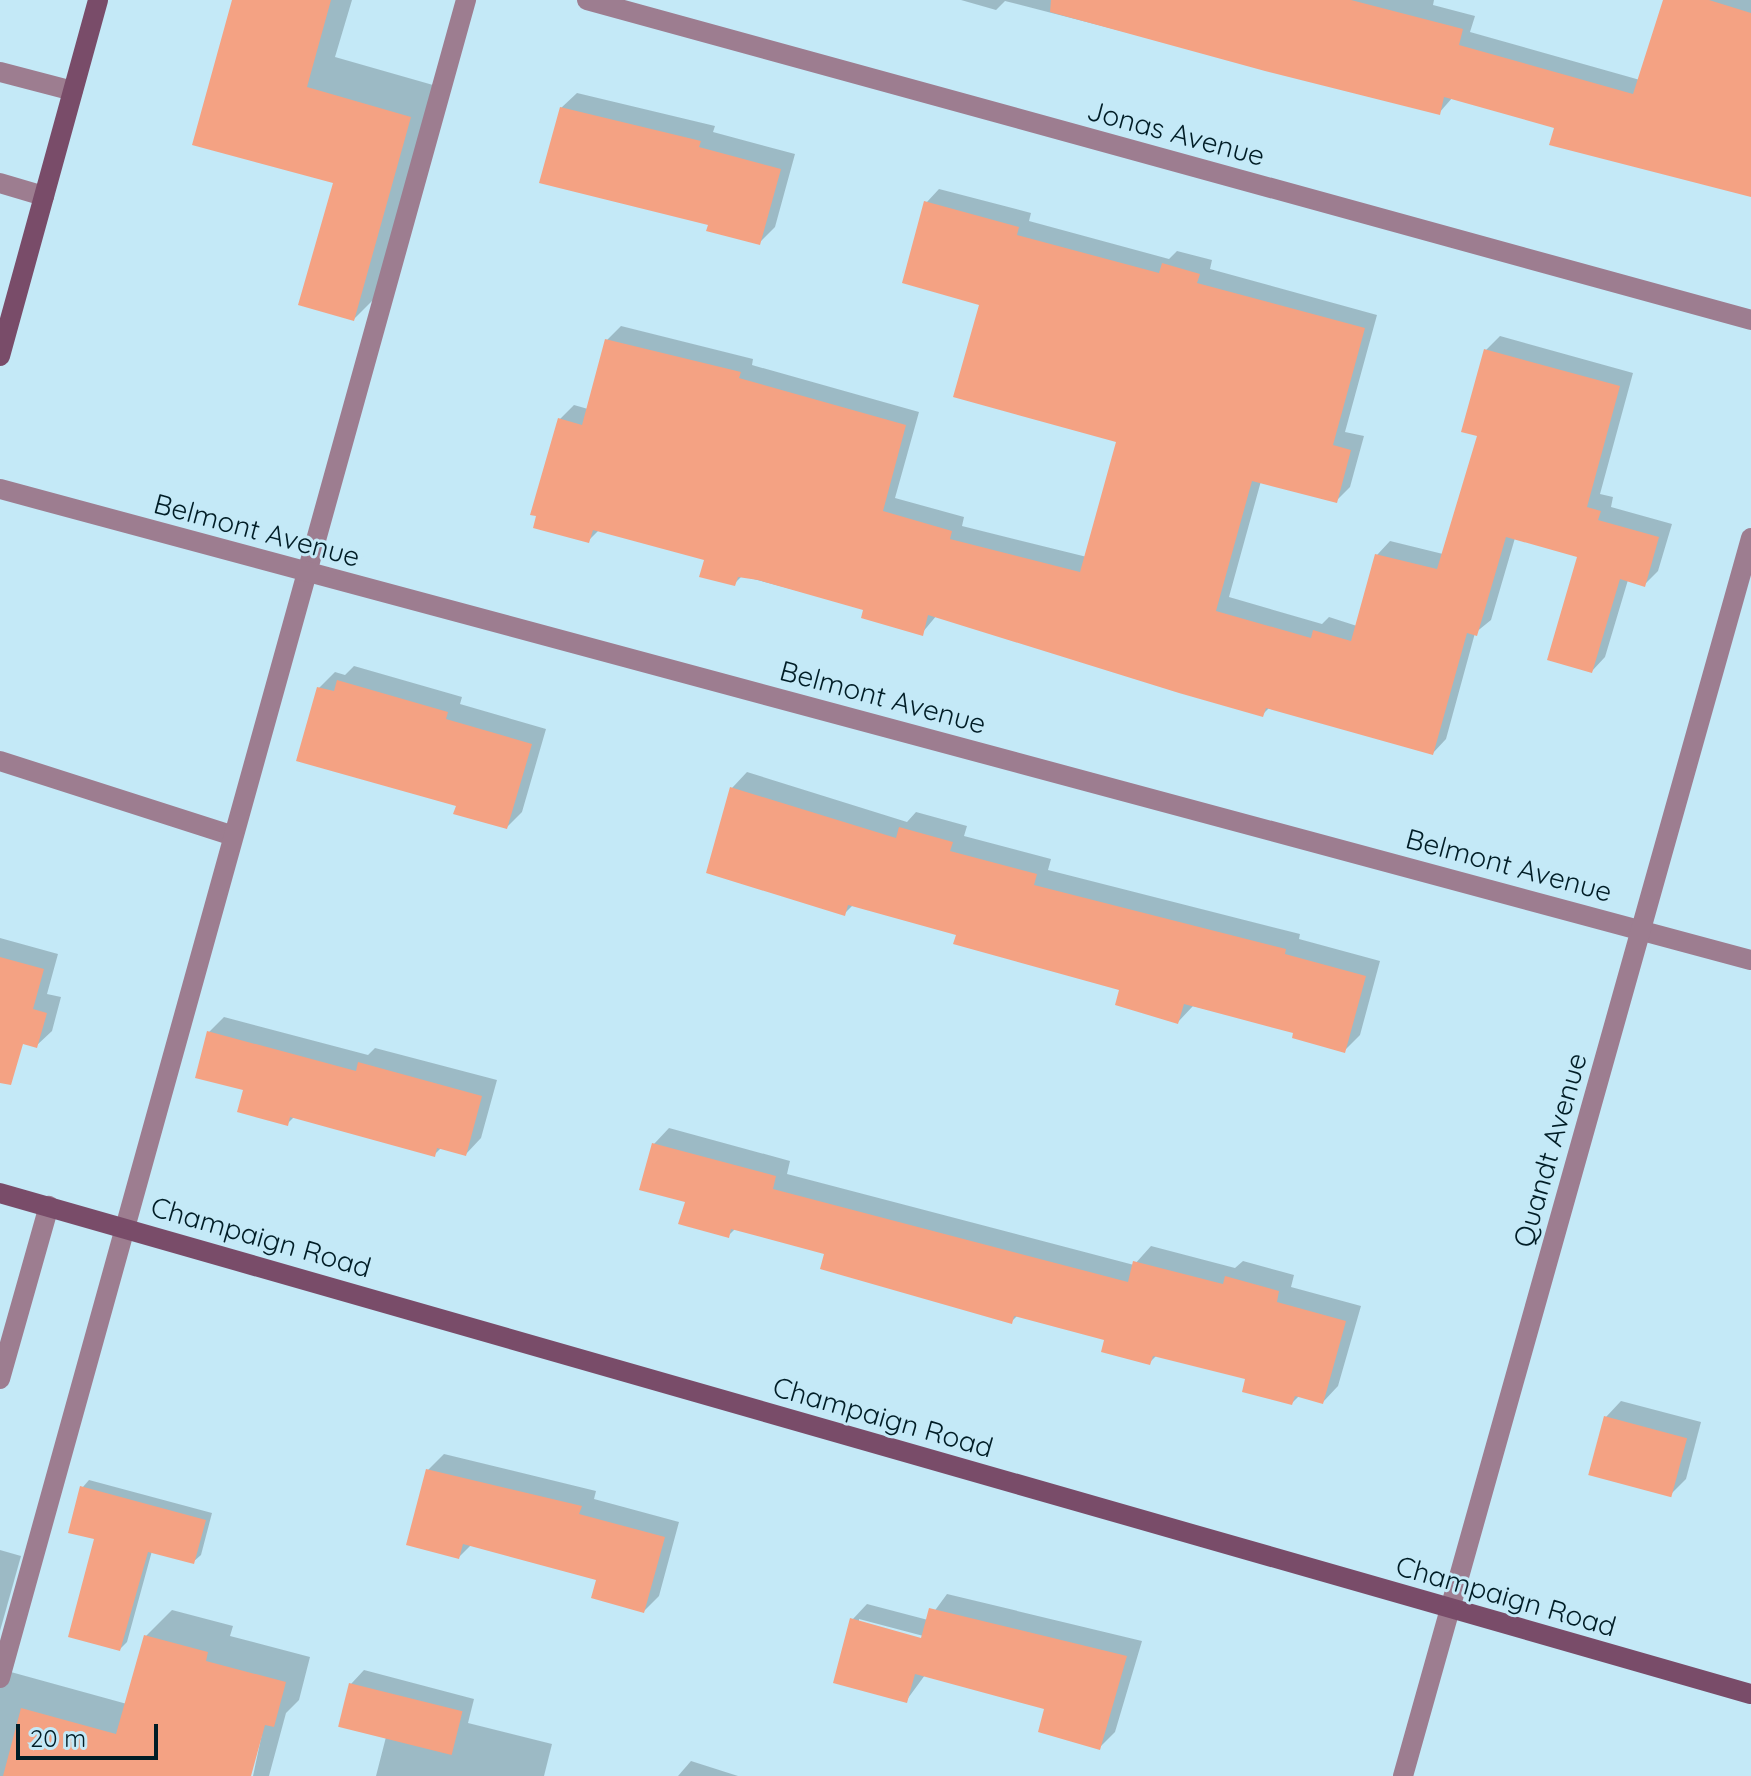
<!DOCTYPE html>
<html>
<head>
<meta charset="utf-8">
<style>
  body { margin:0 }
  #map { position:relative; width:1751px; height:1776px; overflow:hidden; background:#c4e9f7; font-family:Quicksand,sans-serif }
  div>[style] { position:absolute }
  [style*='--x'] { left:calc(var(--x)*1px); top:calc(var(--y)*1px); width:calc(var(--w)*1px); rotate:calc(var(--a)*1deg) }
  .shadow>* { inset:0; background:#0003 }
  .building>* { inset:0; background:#f4a283; transform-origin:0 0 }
  .lane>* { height:20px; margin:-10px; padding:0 10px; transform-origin:10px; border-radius:10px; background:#9d7d90 }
  .street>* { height:20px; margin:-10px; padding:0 10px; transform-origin:10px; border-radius:10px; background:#9d7d90 }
  .secondary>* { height:20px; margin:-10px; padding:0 10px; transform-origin:10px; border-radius:10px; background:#794c69 }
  span { translate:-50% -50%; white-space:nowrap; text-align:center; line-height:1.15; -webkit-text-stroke:6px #c4e9f7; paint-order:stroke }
  .street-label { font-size:28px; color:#001d26 }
  .scale { position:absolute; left:16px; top:1724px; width:142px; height:36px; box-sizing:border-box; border:4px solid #001d26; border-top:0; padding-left:10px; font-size:24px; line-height:28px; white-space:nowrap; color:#001d26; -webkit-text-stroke:6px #c4e9f7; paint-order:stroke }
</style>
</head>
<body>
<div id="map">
  <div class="shadow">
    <i style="clip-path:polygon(234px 0,352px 0,335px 57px,440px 87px,384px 289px,354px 319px,335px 182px)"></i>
    <i style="clip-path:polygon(961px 0,1434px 0,1433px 5px,1475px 16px,1470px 32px,1640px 80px,1665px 0,1751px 0,1751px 195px,1557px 127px,1453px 97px,1439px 113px,1005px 1px,996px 10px)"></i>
    <i style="clip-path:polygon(577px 93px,715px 126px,713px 132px,795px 154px,775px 227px,759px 243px,561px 108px)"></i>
    <i style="clip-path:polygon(939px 189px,1031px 213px,1029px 221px,1169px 259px,1177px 251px,1212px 260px,1210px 269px,1377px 315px,1345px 432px,1364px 436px,1350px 487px,1337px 500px,1261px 481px,1229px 597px,1322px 624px,1329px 617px,1357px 626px,1377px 555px,1390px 541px,1443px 554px,1479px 435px,1486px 350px,1500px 336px,1633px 373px,1600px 494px,1613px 497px,1611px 507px,1672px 524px,1658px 571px,1644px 585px,1628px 580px,1605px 657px,1592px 671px,1579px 555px,1515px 538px,1491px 620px,1475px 633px,1446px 739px,1433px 753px,1270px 707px,1263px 714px,937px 615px,922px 633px,866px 609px,742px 576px,734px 584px,706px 559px,600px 529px,588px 541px,560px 419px,574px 405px,588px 409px,607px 340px,621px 326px,753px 359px,752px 365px,919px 412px,895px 498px,964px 517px,962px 526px,1087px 557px,1119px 441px,981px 304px,926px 203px)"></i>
    <i style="clip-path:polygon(354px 666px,462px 697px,460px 704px,546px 729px,522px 812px,507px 827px,458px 805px,319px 688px,335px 672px,345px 675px)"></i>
    <i style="clip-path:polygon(747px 772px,907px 822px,916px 812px,967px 826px,964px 836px,1051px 859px,1048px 870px,1300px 934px,1299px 939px,1380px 961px,1360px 1035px,1345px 1050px,1296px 1031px,1193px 1006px,1178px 1022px,1122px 989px,958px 934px,853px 905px,844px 914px,732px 788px)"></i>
    <i style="clip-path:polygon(0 938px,58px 954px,47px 994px,61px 997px,52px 1031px,36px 1046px,0 1036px)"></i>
    <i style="clip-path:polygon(224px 1017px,368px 1055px,375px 1048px,497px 1080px,481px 1138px,466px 1154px,442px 1147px,434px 1155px,295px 1116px,287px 1124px,245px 1089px,209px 1032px)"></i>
    <i style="clip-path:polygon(669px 1128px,790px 1161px,787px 1174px,1134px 1265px,1151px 1246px,1235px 1268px,1243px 1261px,1294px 1275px,1291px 1287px,1361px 1306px,1338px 1386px,1323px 1402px,1299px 1396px,1292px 1403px,1248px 1378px,1157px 1355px,1150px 1362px,1106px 1339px,1018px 1315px,1011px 1322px,826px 1253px,736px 1228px,728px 1236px,687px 1200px,654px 1144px)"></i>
    <i style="clip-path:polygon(1621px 1401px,1701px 1422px,1686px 1479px,1670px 1495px,1606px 1417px)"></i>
    <i style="clip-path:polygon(444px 1454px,596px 1491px,594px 1499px,679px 1522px,659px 1596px,644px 1611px,599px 1578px,472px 1544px,459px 1557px,428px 1470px)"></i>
    <i style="clip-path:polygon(89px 1480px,212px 1513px,201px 1555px,193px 1562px,152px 1551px,127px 1642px,120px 1649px,82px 1488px)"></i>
    <i style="clip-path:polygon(0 1550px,21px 1556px,0 1631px)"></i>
    <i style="clip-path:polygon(evenodd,947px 1594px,1142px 1641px,1115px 1732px,1099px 1748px,1047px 1707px,925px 1675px,906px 1701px,852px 1620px,867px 1604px,928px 1620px,947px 1594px,859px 1619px,931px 1638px,930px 1642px,859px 1623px,859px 1619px)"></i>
    <i style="clip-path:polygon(172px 1610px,233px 1626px,230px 1636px,310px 1657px,299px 1700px,286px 1713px,269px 1776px,253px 1776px,266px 1715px,249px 1776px,0 1776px,0 1669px,127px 1704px,146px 1636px)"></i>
    <i style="clip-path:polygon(364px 1670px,474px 1699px,468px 1723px,552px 1744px,544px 1776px,376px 1776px,386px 1737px,351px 1684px)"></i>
    <i style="clip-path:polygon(691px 1761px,738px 1776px,678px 1776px)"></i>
  </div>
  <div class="building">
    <i style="clip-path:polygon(232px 0,331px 0,307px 87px,411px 117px,354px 321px,298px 305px,333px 183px,192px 145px)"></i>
    <i style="clip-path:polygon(1051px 0,1351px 0,1463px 29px,1459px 45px,1633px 94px,1663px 0,1709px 0,1751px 13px,1751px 197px,1549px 145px,1554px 128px,1444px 97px,1440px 115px,1265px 71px,1050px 12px)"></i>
    <i style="clip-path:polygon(560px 107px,701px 141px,699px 147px,781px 169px,760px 245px,706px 231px,708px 225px,539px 183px)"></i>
    <i style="clip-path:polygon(924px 201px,1019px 227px,1017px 235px,1159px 273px,1162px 263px,1200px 274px,1197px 283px,1365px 328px,1333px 445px,1351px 450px,1337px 503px,1252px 481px,1216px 611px,1311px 638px,1313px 630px,1351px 641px,1375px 554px,1437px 569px,1477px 436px,1461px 432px,1484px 349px,1620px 386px,1587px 507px,1601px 511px,1598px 520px,1659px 537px,1645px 587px,1620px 579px,1592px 673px,1547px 660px,1577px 557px,1506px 537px,1477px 636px,1467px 633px,1433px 755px,1266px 708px,1263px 717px,1179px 693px,928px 615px,923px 636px,861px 618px,863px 610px,758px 580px,738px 577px,735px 586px,699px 577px,704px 560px,593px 530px,589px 543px,533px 528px,536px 516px,530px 515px,558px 418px,582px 425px,605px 339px,741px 372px,739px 378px,906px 425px,883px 511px,952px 531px,950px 539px,1080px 572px,1116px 442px,953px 397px,979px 305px,902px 283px)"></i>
    <i style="clip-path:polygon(337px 680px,448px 712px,446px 719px,532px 744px,507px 829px,453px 814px,456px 806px,296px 761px,317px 687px,334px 691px)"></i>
    <i style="clip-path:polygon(730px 787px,896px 838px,899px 827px,953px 842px,950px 851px,1037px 874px,1034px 885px,1286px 949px,1285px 954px,1366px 976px,1345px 1053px,1292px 1038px,1293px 1033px,1184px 1004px,1178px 1024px,1115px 1005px,1119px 990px,953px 944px,956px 935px,848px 905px,845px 916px,706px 873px)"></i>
    <i style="clip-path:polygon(0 957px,44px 969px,33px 1009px,47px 1013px,37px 1048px,23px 1044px,11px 1085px,0 1083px)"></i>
    <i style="clip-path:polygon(207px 1031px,356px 1071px,358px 1062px,482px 1096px,466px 1156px,437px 1148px,435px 1157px,290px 1117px,288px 1126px,237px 1112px,243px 1090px,195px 1078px)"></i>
    <i style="clip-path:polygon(652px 1143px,776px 1176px,773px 1189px,1128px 1282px,1133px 1261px,1223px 1284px,1225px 1276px,1279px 1291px,1277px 1302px,1346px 1321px,1323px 1404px,1295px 1396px,1292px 1405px,1242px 1392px,1245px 1379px,1153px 1356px,1150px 1365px,1101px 1352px,1104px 1340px,1014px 1316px,1012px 1324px,820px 1269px,824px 1254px,731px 1229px,729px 1238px,678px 1224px,685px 1202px,639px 1190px)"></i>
    <i style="left:1604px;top:1416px;width:86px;height:61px;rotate:15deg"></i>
    <i style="clip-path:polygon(426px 1469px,582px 1506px,579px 1514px,665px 1537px,644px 1613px,591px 1598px,596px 1580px,463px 1544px,459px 1559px,406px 1545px)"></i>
    <i style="clip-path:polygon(80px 1486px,206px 1520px,194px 1564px,148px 1552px,120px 1651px,68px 1637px,94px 1539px,68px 1533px)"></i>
    <i style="clip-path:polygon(929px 1608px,1127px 1656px,1100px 1750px,1038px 1732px,1044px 1709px,915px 1674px,907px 1703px,833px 1683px,850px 1618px,921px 1638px)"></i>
    <i style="clip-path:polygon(144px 1635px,208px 1652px,206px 1661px,286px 1682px,274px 1727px,265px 1725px,251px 1776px,3px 1776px,21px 1708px,116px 1734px)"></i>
    <i style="left:349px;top:1683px;width:117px;height:45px;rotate:14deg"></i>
  </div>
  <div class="lane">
    <i style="--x:0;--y:72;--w:75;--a:14.6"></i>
    <i style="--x:0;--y:183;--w:46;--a:16.5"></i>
    <i style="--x:0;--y:761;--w:245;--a:17.8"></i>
    <i style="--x:0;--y:1379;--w:180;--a:-74.2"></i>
    <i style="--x:0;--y:1678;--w:1742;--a:-74.48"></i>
  </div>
  <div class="street">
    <i style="--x:587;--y:0;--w:1207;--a:15.37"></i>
    <i style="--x:0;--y:489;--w:1813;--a:15.06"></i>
    <i style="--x:1403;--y:1776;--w:1286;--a:-74.3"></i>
  </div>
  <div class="secondary">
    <i style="--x:0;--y:356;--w:369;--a:-74.6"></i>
    <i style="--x:0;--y:1193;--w:1821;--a:15.97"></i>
  </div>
  <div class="street-label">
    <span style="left:1176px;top:133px;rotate:15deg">Jonas Avenue</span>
    <span style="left:257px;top:530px;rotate:15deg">Belmont Avenue</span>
    <span style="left:883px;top:697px;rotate:15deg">Belmont Avenue</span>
    <span style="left:1509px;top:865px;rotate:15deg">Belmont Avenue</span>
    <span style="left:1550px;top:1150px;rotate:-74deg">Quandt Avenue</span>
    <span style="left:261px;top:1237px;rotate:16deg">Champaign Road</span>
    <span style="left:883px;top:1417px;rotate:16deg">Champaign Road</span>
    <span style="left:1506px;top:1596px;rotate:16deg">Champaign Road</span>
  </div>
  <div class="scale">20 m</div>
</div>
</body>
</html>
